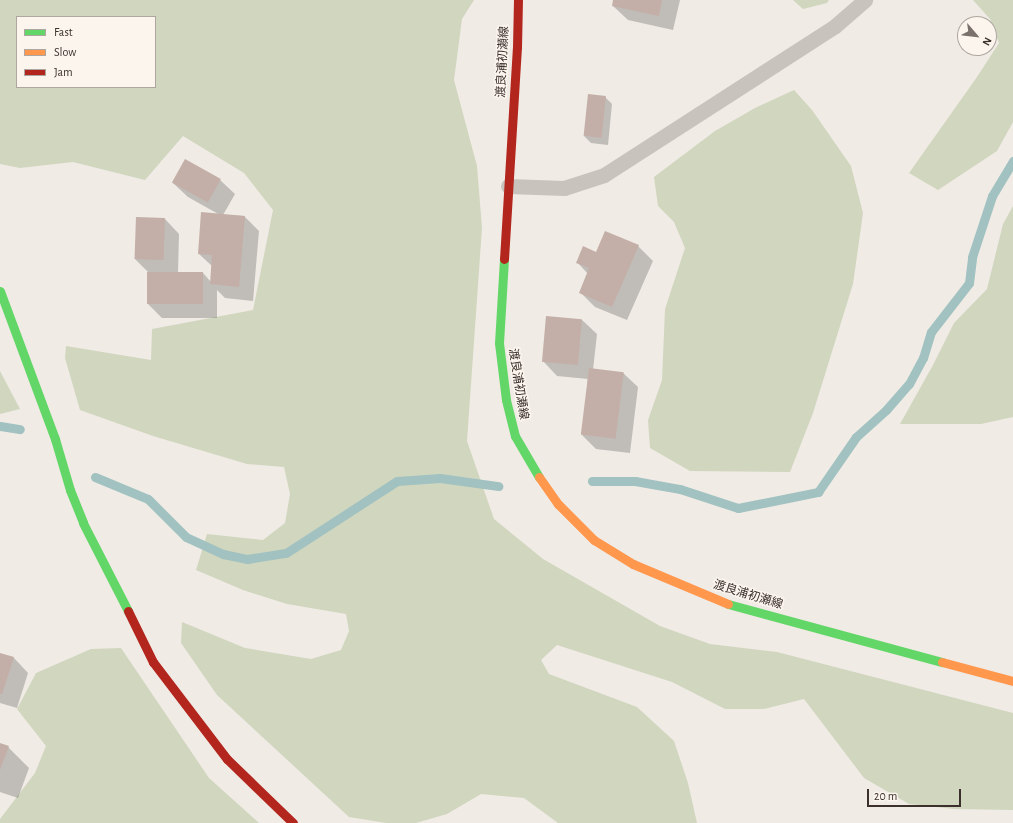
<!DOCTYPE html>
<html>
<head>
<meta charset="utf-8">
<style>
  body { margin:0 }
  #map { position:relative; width:1013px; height:823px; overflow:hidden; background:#f0ebe5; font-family:"Alegreya Sans","Noto Sans JP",sans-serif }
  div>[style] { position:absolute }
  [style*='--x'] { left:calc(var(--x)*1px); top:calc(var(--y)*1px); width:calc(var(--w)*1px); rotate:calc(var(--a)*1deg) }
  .green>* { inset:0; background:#d1d6bf }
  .shadow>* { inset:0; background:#0003 }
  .stream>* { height:9px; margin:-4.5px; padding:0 4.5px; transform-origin:4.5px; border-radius:4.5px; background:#a1c2c1 }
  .building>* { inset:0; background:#c3afa7; transform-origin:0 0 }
  .lane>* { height:15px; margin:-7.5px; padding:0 7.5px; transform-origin:7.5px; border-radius:7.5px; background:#c9c3be }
  .fast>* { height:9px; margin:-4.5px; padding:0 4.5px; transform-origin:4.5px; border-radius:4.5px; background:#63d668 }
  .slow>* { height:9px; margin:-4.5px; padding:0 4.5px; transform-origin:4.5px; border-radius:4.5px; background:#ff974d }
  .jam>* { height:9px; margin:-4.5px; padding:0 4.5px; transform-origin:4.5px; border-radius:4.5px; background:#b3261e }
  span { translate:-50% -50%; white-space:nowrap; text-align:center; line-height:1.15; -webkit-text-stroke:3px #fbf5ee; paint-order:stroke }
  .street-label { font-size:12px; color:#3b302b }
  .legend { position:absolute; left:16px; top:16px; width:140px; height:72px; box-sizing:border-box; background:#fbf5ee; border:1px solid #aea6a0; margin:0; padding:5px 7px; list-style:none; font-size:12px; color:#3b302b }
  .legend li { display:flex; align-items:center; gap:8px; height:20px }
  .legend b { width:20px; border:1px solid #aea6a0 }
  .north { position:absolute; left:957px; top:16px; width:40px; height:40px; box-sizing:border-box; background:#fbf5ee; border:1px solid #aea6a0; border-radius:50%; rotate:118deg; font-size:11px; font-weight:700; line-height:16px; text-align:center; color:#3b302b }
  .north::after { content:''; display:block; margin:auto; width:14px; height:18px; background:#7a716c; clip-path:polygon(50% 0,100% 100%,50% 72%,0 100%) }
  .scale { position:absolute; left:867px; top:789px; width:94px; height:18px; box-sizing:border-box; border:2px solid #3b302b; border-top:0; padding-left:5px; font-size:12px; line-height:14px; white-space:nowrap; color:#3b302b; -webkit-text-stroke:3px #fbf5ee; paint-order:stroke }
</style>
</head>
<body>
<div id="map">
  <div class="green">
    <i style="clip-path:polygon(evenodd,0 0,474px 0,462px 19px,454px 80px,477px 166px,482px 228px,467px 441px,494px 519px,543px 559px,660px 626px,710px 644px,777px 652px,1013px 713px,1013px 810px,954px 809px,909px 804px,864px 778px,804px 699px,764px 709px,725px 709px,672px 682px,557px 645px,541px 660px,549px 674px,637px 707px,674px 741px,688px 783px,697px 823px,558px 823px,524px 798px,481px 794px,447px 814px,416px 823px,386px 823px,349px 817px,217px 695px,181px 643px,182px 622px,245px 648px,311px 659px,341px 650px,349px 631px,346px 614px,287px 604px,243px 590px,196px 570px,207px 534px,263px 540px,285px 523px,290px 494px,284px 467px,247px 464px,153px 436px,80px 410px,65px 358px,66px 346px,151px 360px,152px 329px,253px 310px,273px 210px,244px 173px,183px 136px,145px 180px,73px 162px,20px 168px,0 164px,0 0,17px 17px,155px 17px,155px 87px,17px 87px,17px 17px)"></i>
    <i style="clip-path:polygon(793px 0,829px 0,827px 3px,803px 9px)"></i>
    <i style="clip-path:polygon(973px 0,1013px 0,1013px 122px,997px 151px,938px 190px,909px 173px,977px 77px,999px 43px,990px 19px)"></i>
    <i style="clip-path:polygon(794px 90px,812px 110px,851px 166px,863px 213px,853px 284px,813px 413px,790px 472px,690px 471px,650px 448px,648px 420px,662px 380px,665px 309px,685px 248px,674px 222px,658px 206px,654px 177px,715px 131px,755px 108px)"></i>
    <i style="clip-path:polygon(1013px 206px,1013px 417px,981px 424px,900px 424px,933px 365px,954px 323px,987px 289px,1003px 224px)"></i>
    <i style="clip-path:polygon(0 371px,20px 409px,0 414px)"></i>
    <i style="clip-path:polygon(121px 648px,209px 778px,259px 823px,0 823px,0 819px,35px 773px,46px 746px,17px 709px,36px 673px,91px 649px)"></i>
  </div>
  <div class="shadow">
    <i style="clip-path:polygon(614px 0,680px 0,673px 30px,628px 20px,613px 6px)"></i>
    <i style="clip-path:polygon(605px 97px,612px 104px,608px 145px,591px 143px,584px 136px)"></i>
    <i style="clip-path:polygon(220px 180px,235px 194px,223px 215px,244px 216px,259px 231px,253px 301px,225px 298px,217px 290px,217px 318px,162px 318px,148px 304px,148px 272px,135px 259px,165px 219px,179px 234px,178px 273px,203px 273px,211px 282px,212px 266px,199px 254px,220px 215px,188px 197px,173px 183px)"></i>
    <i style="clip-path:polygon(638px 246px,653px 261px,627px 320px,595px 307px,580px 292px,588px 274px,577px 262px,597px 253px)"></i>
    <i style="clip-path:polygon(547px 317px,582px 320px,597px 334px,593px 370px,623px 373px,638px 387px,630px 453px,596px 449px,582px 435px,588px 379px,557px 376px,543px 361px)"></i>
    <i style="clip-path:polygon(0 654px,14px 658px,28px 673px,17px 708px,0 703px)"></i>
    <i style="clip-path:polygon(0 744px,8px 747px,29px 768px,18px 798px,0 792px)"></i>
  </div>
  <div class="stream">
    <i style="--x:0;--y:426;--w:20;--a:9"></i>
    <i style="--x:95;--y:477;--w:57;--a:22.5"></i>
    <i style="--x:148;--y:499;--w:54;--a:45"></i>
    <i style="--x:186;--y:537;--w:41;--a:24.7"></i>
    <i style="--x:223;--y:554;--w:25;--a:12"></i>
    <i style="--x:247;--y:559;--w:39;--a:-9"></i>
    <i style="--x:286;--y:553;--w:132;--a:-33"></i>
    <i style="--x:397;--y:481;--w:43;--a:-4"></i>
    <i style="--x:440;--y:478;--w:59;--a:7.9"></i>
    <i style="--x:592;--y:481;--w:43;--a:0"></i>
    <i style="--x:635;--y:481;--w:46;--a:10.1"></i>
    <i style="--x:680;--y:489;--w:61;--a:18.1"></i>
    <i style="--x:738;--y:508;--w:82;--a:-11.3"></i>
    <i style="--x:818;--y:492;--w:67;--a:-55.4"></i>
    <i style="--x:856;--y:437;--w:40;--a:-42"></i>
    <i style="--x:886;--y:410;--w:35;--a:-49"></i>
    <i style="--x:909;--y:384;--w:30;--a:-62"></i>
    <i style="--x:923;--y:358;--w:27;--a:-73"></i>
    <i style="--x:931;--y:332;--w:62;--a:-52.2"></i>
    <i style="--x:969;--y:283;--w:26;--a:-83"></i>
    <i style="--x:972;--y:257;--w:64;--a:-71.8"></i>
    <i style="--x:992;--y:196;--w:41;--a:-59"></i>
  </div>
  <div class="building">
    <i style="clip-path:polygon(613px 0,662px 0,659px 16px,612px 6px)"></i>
    <i style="left:588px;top:94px;width:18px;height:42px;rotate:6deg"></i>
    <i style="left:185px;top:159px;width:41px;height:27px;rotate:29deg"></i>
    <i style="clip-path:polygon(201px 212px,245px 216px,239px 287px,210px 284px,212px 255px,198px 254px)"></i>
    <i style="left:136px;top:217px;width:29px;height:42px;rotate:2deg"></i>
    <i style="clip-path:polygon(605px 231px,639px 245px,612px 307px,579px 293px,589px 268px,576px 263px,583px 246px,596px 252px)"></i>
    <i style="left:147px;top:272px;width:56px;height:32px"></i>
    <i style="left:546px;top:316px;width:36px;height:46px;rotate:5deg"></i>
    <i style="left:589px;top:368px;width:35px;height:67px;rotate:7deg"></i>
    <i style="clip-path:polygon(0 653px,14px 657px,2px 694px,0 694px)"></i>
    <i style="clip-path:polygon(0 743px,9px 746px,0 770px)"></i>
  </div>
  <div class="lane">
    <i style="--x:508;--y:186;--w:56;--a:2"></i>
    <i style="--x:564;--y:188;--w:42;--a:-18"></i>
    <i style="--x:604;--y:175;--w:275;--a:-32.8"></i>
    <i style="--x:835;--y:26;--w:40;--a:-41"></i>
  </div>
  <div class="fast">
    <i style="--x:504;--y:259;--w:84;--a:93.4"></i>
    <i style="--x:499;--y:343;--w:57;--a:83"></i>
    <i style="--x:506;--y:400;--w:37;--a:76"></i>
    <i style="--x:515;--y:436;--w:48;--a:59.7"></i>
    <i style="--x:0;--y:291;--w:158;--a:69.6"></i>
    <i style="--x:55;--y:439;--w:53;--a:73.6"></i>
    <i style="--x:70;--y:490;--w:35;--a:68"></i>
    <i style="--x:83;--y:523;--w:99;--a:62.9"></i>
    <i style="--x:728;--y:604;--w:222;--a:15.2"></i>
  </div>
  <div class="slow">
    <i style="--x:539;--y:477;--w:33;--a:55"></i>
    <i style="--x:558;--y:504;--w:51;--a:45"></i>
    <i style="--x:594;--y:540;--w:46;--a:31.6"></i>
    <i style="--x:633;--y:564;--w:103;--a:22.8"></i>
    <i style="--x:942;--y:662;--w:73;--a:15"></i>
  </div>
  <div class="jam">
    <i style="--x:504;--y:259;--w:212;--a:-86.5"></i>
    <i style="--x:517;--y:47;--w:47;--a:-88.8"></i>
    <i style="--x:128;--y:611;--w:57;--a:63.9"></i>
    <i style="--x:153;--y:662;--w:122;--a:52.7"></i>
    <i style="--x:227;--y:759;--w:92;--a:44.1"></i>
  </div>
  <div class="street-label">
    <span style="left:503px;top:62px;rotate:-87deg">渡良浦初瀬線</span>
    <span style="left:518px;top:384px;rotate:81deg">渡良浦初瀬線</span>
    <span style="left:748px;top:595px;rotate:17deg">渡良浦初瀬線</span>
  </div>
  <ul class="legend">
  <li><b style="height:5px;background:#63d668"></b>Fast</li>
  <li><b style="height:5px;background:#ff974d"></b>Slow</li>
  <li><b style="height:5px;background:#b3261e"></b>Jam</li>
  </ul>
  <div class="north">N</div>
  <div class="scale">20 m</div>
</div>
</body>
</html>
